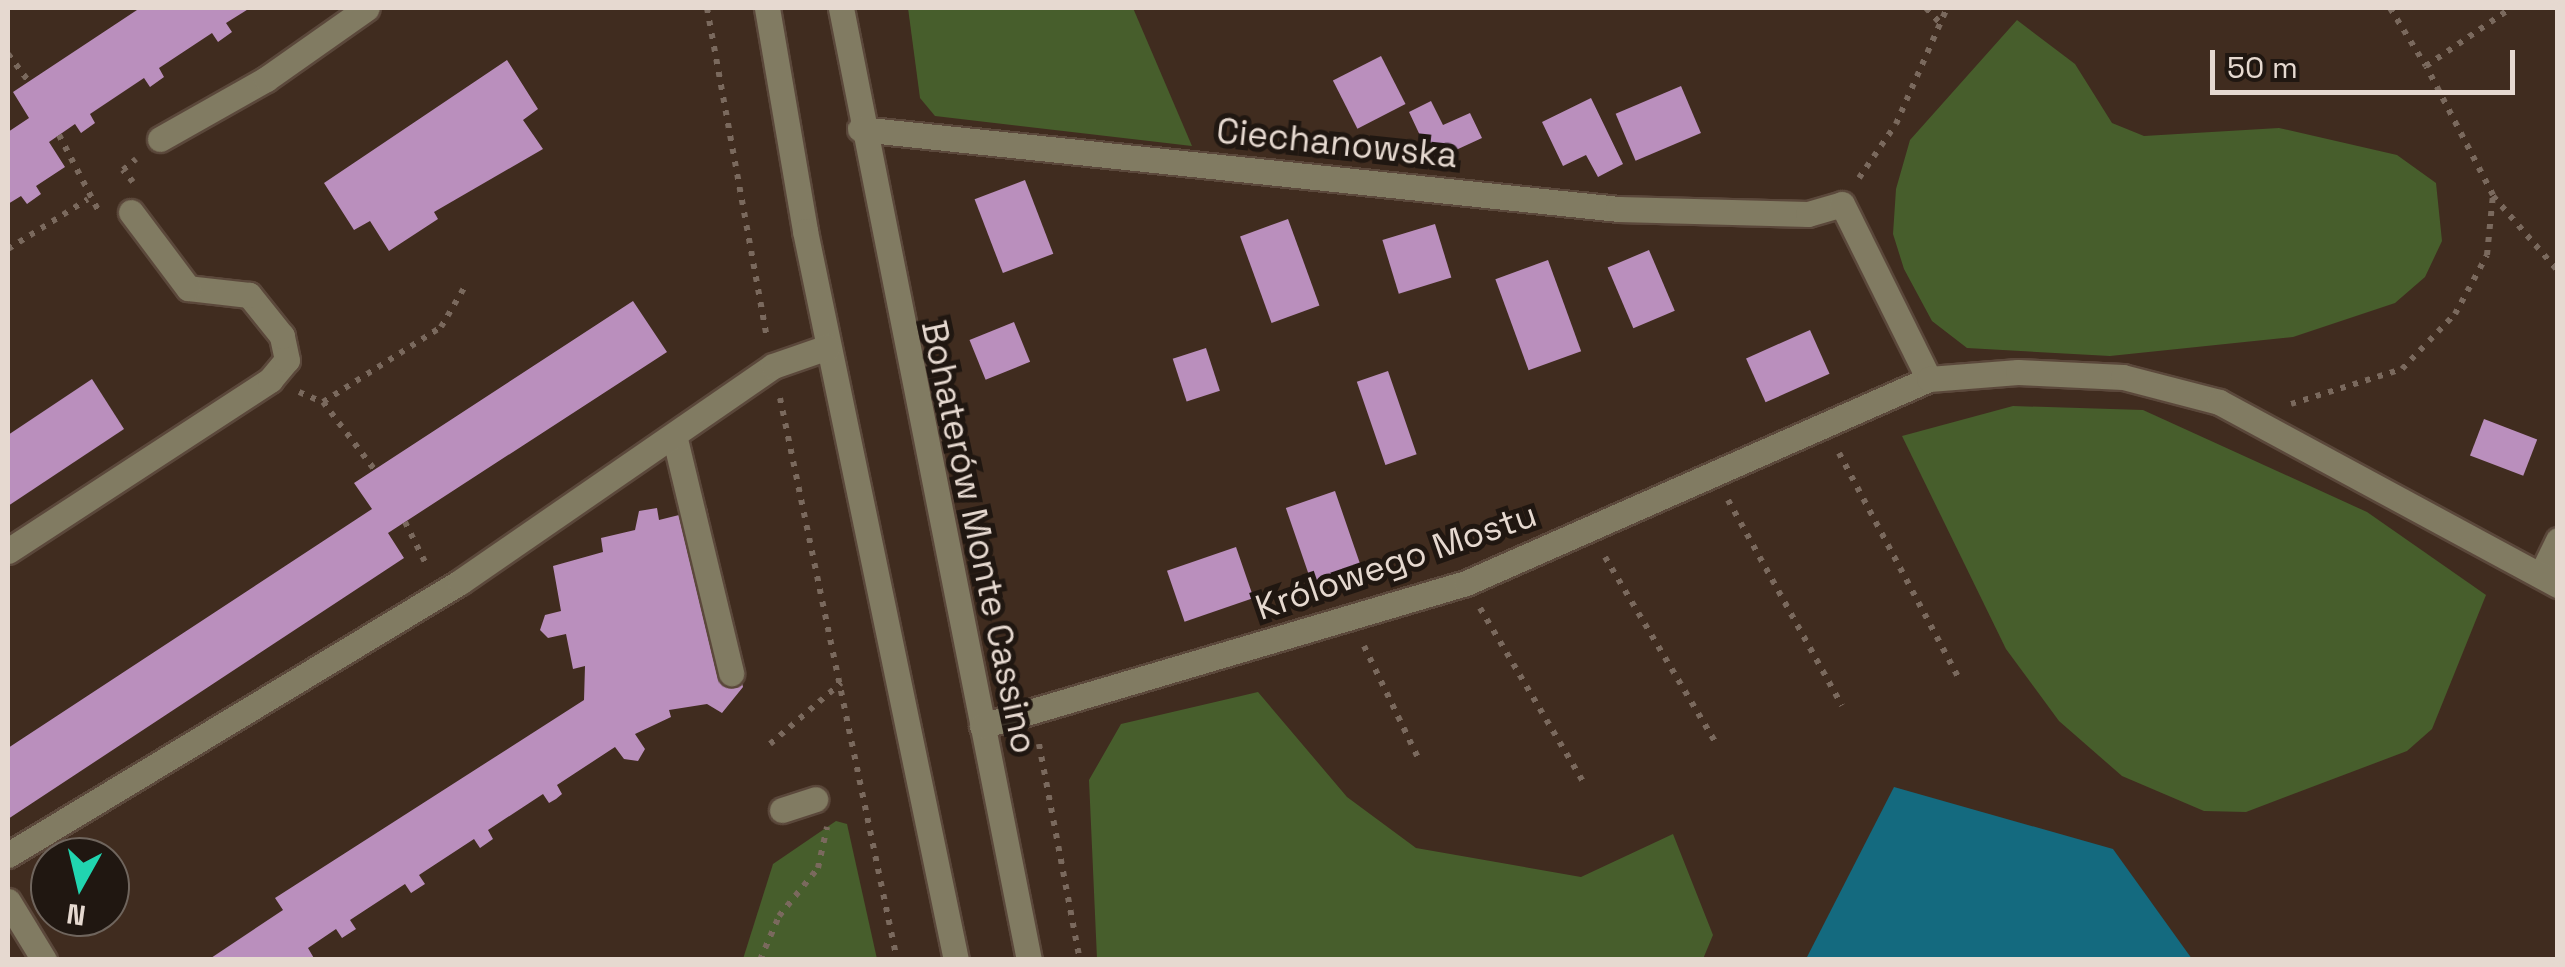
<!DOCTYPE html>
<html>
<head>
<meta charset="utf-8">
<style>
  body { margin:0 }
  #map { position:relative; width:2565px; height:967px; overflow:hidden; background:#402c1f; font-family:"Space Grotesk",sans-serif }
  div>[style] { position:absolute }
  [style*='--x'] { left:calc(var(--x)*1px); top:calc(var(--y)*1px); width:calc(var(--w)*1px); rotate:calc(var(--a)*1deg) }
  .green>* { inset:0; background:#475e2c }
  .water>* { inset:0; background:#146a7f }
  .building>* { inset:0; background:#ba8fbd; transform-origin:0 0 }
  .path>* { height:6px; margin-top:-3px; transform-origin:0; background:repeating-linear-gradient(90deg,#7a695d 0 5px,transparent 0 13px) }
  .roads { filter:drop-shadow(2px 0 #5b483b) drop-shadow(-2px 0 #5b483b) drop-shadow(0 2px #5b483b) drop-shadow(0 -2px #5b483b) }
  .minor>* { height:25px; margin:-12.5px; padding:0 12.5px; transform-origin:12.5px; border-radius:12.5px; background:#817b62 }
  span { translate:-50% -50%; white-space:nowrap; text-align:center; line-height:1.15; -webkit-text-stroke:10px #201711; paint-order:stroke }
  .street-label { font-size:35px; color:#e6d9d0 }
  .frame { position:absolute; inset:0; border:10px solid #e6d9d0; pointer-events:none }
  .north { position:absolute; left:30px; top:837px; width:100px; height:100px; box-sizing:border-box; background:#201711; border:2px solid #6f655d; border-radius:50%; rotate:188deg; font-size:28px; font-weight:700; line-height:40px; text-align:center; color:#e6d9d0 }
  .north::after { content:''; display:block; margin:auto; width:35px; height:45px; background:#21d5b0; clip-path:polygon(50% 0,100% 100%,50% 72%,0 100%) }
  .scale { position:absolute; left:2210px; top:50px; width:305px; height:45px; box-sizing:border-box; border:5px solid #e6d9d0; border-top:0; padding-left:12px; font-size:30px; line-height:35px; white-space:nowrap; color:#e6d9d0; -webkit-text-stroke:8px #201711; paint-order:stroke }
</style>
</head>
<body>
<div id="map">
  <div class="green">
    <i style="clip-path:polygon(1133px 8px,1192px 146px,935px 116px,920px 98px,908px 8px)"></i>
    <i style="clip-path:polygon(2017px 20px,2075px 64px,2112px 123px,2144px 136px,2279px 128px,2397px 155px,2436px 183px,2442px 241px,2425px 277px,2395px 303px,2293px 337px,2110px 356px,1967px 348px,1932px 321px,1904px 269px,1893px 234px,1896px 189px,1910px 140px)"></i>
    <i style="clip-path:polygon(2013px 406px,2143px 410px,2367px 512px,2486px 595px,2432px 729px,2407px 751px,2246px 812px,2204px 811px,2122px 776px,2059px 721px,2006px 649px,1902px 436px)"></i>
    <i style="clip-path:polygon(1258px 692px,1347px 797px,1416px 848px,1581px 877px,1673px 834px,1713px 935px,1703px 959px,1097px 959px,1089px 780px,1121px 724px)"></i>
    <i style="clip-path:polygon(836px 821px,847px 824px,877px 959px,743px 959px,773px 864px)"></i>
  </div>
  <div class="water">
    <i style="clip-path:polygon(1894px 787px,2113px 849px,2192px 959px,1806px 959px)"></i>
  </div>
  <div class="building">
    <i style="clip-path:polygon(140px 8px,250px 8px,226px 23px,232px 32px,218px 42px,212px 33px,159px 68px,164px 77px,150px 87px,144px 78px,90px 114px,95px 123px,81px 133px,75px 124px,49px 142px,65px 167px,36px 186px,41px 194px,27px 204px,21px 196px,8px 204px,8px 132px,29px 118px,13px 92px)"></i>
    <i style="left:1381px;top:56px;width:54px;height:54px;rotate:63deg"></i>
    <i style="clip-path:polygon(507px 60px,538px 109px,523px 120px,543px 149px,434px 212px,438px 219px,389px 251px,370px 221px,354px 230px,324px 183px)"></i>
    <i style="left:1681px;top:86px;width:51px;height:71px;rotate:67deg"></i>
    <i style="clip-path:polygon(1591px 98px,1623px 164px,1598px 177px,1586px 155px,1563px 166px,1542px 122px)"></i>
    <i style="clip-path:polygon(1431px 101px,1443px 125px,1470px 113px,1482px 138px,1432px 161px,1409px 112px)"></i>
    <i style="left:1025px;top:180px;width:79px;height:54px;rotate:69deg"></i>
    <i style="left:1288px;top:219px;width:92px;height:51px;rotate:70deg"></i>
    <i style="left:1435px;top:224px;width:56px;height:55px;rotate:73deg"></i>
    <i style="left:1649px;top:250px;width:66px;height:45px;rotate:67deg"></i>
    <i style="left:1548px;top:260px;width:97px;height:56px;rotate:70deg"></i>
    <i style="clip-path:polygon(633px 301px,667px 352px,388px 533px,404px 558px,8px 819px,8px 748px,372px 509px,354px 483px)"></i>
    <i style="left:1014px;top:322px;width:43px;height:48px;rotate:68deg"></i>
    <i style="left:1810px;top:330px;width:48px;height:70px;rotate:66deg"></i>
    <i style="left:1206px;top:348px;width:45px;height:35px;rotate:72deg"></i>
    <i style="left:1388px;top:371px;width:88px;height:33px;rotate:71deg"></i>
    <i style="clip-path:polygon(92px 379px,124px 429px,8px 506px,8px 435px)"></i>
    <i style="left:2484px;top:419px;width:57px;height:39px;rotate:21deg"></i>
    <i style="left:1335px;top:491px;width:87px;height:52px;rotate:71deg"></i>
    <i style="clip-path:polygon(657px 508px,659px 520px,707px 508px,743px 687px,722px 713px,707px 704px,669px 710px,671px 717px,635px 734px,645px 749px,638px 761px,624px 759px,615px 747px,557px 785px,562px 794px,556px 799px,549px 803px,543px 794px,488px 830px,493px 839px,480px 848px,474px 839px,419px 875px,425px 884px,411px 893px,405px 884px,350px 920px,356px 929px,342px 938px,336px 929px,308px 948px,315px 960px,208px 960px,283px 910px,275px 898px,584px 700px,585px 666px,573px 669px,566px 634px,548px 638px,540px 630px,545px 615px,561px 611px,553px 566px,603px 552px,601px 538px,635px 530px,639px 511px)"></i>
    <i style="left:1236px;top:547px;width:54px;height:73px;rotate:71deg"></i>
  </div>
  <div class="path">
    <i style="--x:707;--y:8;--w:334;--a:79.7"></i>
    <i style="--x:1926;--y:8;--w:21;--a:47"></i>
    <i style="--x:2390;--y:8;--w:68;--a:58.2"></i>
    <i style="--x:8;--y:54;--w:34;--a:53"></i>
    <i style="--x:59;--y:135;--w:87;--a:62.5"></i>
    <i style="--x:1859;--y:178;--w:65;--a:-55.6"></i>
    <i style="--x:1896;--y:124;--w:127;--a:-66.3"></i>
    <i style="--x:133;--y:182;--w:16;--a:-130"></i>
    <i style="--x:123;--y:170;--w:17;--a:-40"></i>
    <i style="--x:2493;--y:196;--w:99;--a:49.1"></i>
    <i style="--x:8;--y:249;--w:94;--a:-32"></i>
    <i style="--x:299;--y:392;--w:26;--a:23"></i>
    <i style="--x:323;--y:402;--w:84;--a:52.7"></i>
    <i style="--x:780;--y:398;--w:574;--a:78.24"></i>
    <i style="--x:323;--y:402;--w:140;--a:-32.4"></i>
    <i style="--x:441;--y:327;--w:45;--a:-59.5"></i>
    <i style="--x:2291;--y:404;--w:116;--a:-17.5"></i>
    <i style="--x:2402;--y:369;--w:76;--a:-46.1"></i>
    <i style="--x:2455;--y:314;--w:67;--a:-61.5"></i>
    <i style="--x:2487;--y:255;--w:60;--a:-84.3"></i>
    <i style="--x:2493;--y:195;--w:145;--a:-117.4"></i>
    <i style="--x:2426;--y:66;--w:103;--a:-34.3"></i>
    <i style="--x:1839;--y:453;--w:254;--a:62"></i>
    <i style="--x:1728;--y:500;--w:235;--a:61"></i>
    <i style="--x:405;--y:522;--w:49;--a:63.4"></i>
    <i style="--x:1605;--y:557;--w:219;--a:59.2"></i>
    <i style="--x:1480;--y:608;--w:204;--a:59.3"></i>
    <i style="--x:1364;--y:646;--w:129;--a:64.2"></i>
    <i style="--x:770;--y:744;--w:94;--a:-40.7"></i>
    <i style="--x:1039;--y:744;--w:220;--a:79.3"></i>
    <i style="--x:760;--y:960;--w:48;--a:-66.6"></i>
    <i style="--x:779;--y:916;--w:62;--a:-50.9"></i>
    <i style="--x:818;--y:868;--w:42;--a:-77.6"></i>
  </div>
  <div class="roads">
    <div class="minor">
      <i style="--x:767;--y:8;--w:226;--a:80.3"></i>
      <i style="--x:805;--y:231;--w:744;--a:78.3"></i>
      <i style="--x:841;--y:8;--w:970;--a:78.83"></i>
      <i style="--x:860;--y:129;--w:762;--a:6.02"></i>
      <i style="--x:1618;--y:209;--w:190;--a:1.5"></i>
      <i style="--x:1808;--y:214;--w:35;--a:-16"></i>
      <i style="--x:1842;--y:204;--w:195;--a:63.6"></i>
      <i style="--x:160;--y:139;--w:122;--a:-29.5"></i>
      <i style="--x:266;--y:79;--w:123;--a:-35.1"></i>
      <i style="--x:675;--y:439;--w:241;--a:76.5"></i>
      <i style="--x:8;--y:551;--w:313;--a:-33.1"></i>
      <i style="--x:270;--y:380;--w:26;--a:-50"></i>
      <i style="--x:287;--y:360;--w:25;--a:-102"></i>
      <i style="--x:282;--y:336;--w:53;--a:-128.8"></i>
      <i style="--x:249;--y:295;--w:61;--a:-173.5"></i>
      <i style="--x:188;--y:288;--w:95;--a:-126.9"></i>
      <i style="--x:2541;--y:575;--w:39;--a:-64"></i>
      <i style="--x:982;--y:726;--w:505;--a:-16.46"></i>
      <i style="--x:1466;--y:583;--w:506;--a:-23.78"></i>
      <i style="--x:1929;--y:379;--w:89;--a:-4.5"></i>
      <i style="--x:2018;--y:372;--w:105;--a:2.7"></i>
      <i style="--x:2123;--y:377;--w:99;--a:14.6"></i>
      <i style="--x:2219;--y:402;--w:385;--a:28.4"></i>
      <i style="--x:782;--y:810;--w:35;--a:-18"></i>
      <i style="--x:8;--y:855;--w:528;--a:-31.13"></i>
      <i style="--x:460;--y:582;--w:380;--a:-34.6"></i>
      <i style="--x:773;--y:366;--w:58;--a:-19.1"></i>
      <i style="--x:8;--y:901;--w:69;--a:58.6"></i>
    </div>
  </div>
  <div class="street-label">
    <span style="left:1337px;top:143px;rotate:6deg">Ciechanowska</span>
    <span style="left:979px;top:537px;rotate:78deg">Bohaterów Monte Cassino</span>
    <span style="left:1396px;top:561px;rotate:-19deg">Królowego Mostu</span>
  </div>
  <div class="frame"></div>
  <div class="north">N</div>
  <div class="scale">50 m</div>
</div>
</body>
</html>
